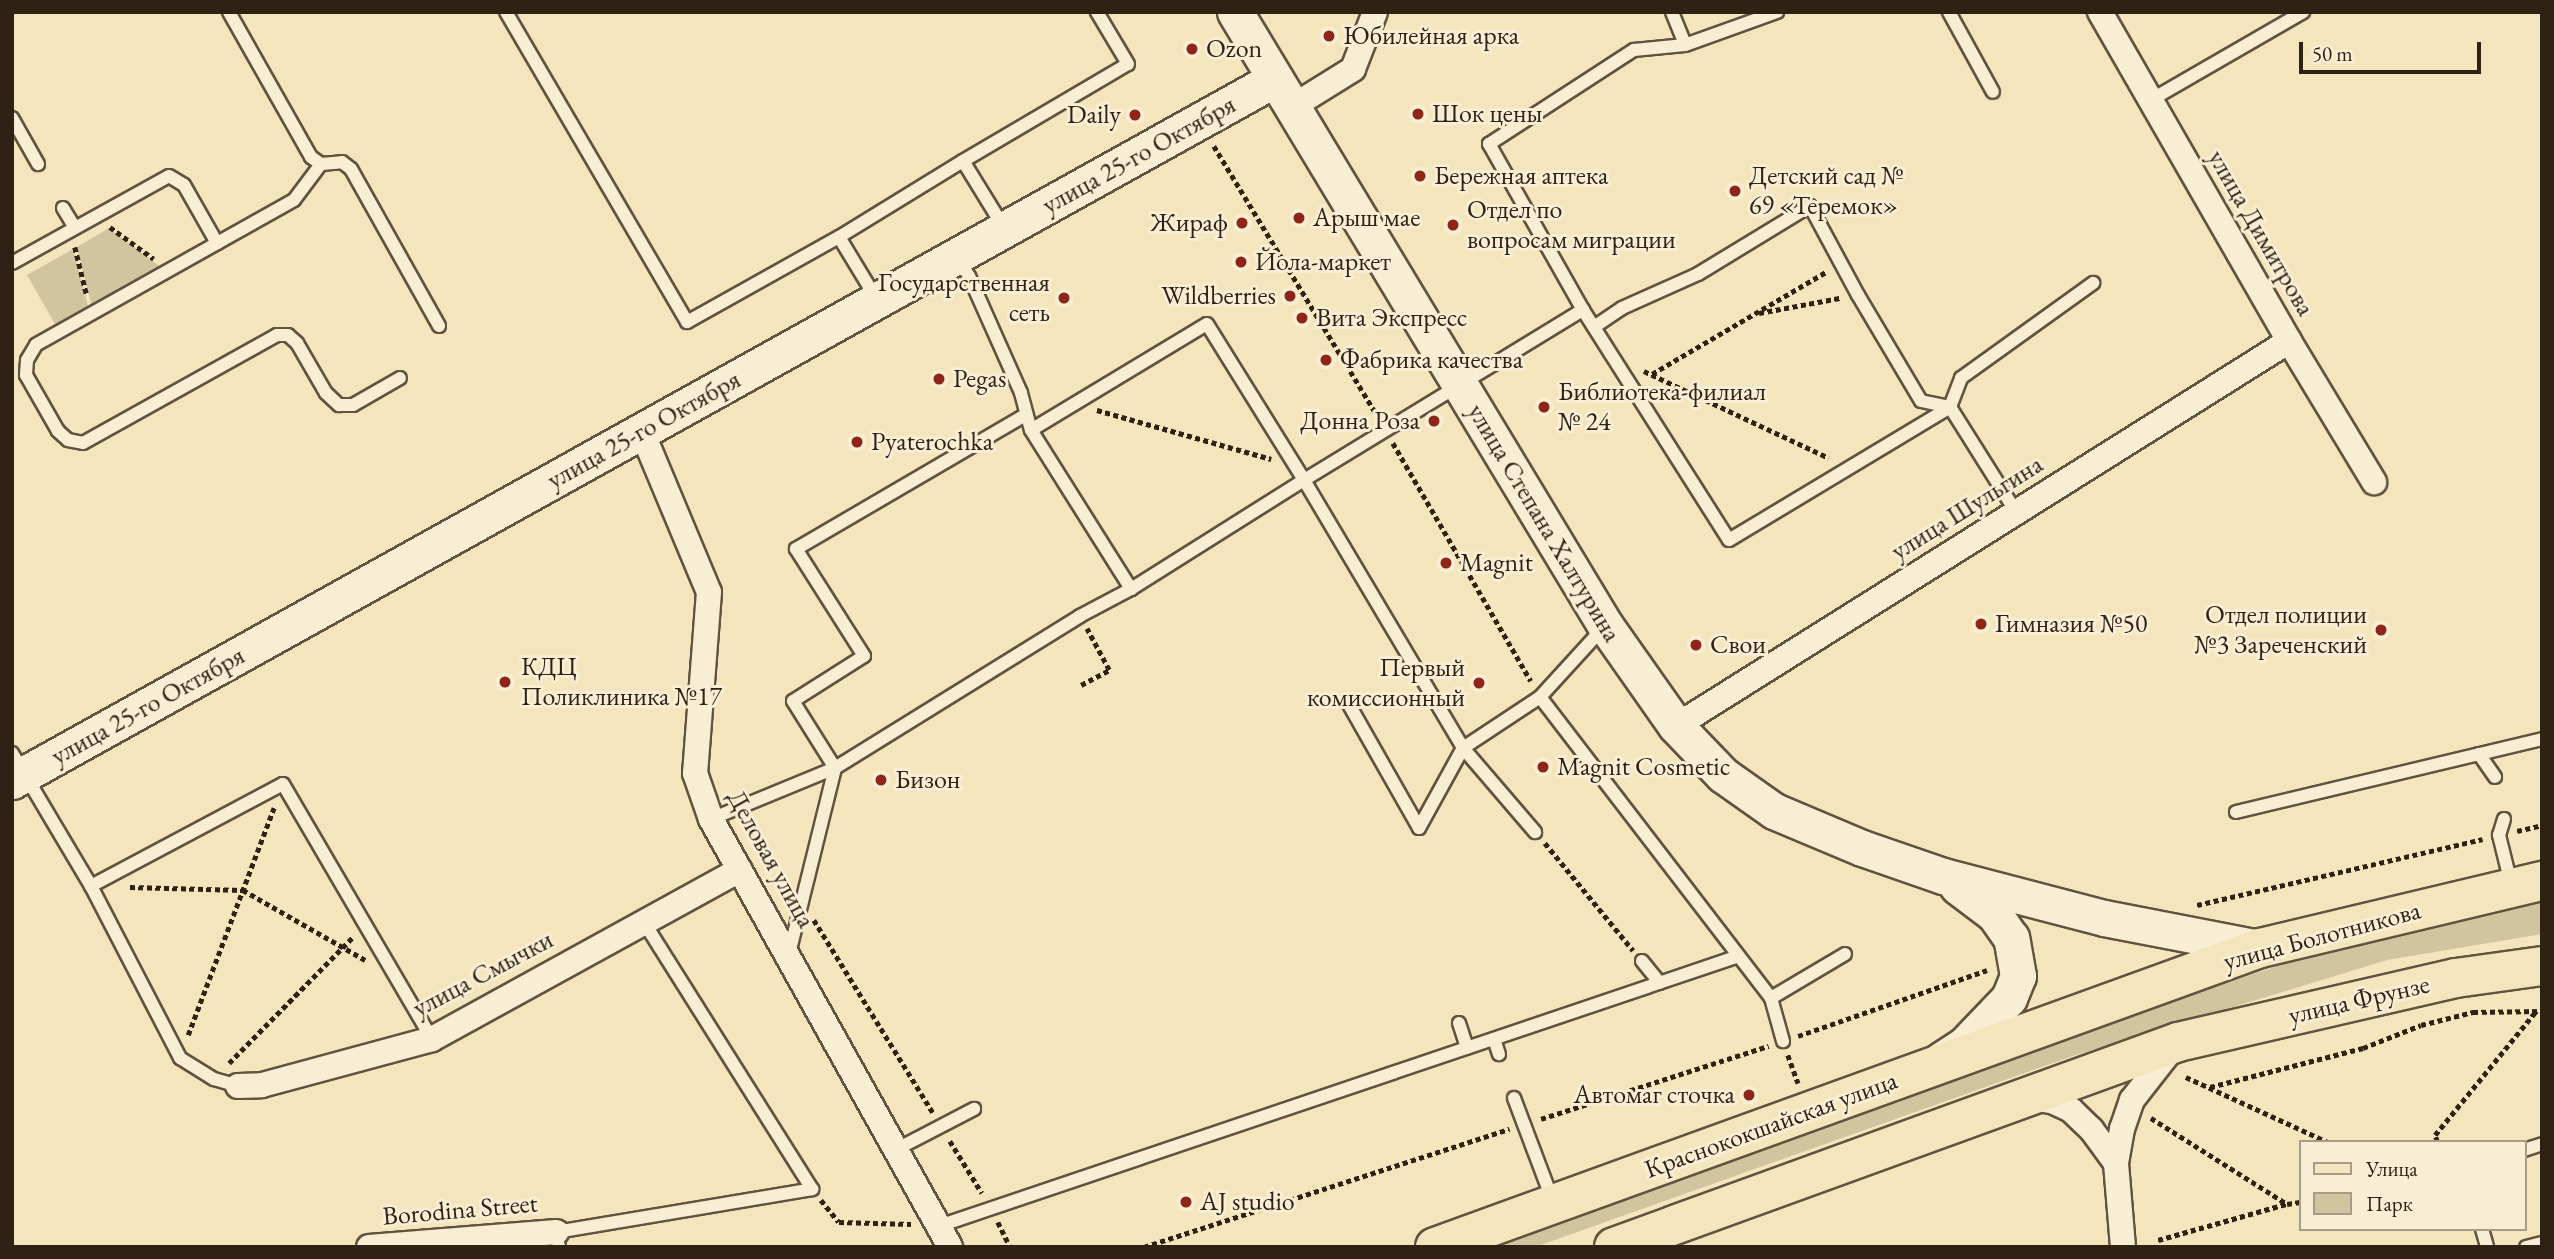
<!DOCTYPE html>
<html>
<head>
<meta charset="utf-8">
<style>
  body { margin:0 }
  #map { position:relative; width:2554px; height:1259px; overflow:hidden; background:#f5e5bd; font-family:"EB Garamond",serif }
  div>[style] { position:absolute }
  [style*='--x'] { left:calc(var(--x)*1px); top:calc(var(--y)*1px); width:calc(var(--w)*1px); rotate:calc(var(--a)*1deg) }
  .green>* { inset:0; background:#d3c4a0 }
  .path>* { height:4.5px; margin-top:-2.25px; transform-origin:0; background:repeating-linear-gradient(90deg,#2e2215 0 5px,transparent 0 8.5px) }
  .roads { filter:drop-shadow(2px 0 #60533f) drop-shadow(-2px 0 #60533f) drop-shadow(0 2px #60533f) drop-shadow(0 -2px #60533f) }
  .lane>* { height:12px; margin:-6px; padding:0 6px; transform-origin:6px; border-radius:6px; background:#f8eed4 }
  .street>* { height:24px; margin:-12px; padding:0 12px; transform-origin:12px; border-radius:12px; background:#f8eed4 }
  .secondary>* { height:35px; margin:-17.5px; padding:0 17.5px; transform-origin:17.5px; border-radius:17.5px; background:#f8eed4 }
  .primary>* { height:38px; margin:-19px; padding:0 19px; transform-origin:19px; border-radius:19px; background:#f5e5bd }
  .dots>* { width:19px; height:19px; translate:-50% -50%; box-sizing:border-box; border:4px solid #f8eed4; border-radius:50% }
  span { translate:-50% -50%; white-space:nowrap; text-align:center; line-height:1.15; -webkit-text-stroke:6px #f8eed4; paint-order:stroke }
  .poi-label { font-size:26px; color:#2e2215 }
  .left { translate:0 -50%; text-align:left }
  .right { translate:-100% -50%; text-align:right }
  .street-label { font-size:26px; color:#2e2215 }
  .frame { position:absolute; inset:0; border:14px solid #2e2215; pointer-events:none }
  .legend { position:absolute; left:2299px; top:1140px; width:228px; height:91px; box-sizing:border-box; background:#f8eed4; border:2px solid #a79c88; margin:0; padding:9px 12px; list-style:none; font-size:21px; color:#2e2215 }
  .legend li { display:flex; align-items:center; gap:14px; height:35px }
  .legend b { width:35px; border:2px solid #a79c88 }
  .scale { position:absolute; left:2299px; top:42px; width:182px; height:32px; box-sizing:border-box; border:4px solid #2e2215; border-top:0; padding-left:9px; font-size:21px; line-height:24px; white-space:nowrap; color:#2e2215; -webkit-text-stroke:5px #f8eed4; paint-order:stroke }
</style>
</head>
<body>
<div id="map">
  <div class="green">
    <i style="clip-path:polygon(109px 228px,159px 266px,91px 304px,77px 247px)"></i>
    <i style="clip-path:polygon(73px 249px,88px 306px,55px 324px,27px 275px)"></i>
    <i style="clip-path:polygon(2542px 898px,2542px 934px,2387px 960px,2073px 1056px,1535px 1247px,1486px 1247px,2067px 1036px,2371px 935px)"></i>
  </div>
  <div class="path">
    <i style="--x:1214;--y:146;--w:317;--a:58.8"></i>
    <i style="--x:110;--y:227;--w:54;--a:36"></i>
    <i style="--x:75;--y:247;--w:50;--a:76.2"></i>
    <i style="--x:1759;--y:313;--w:82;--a:-10.5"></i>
    <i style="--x:1644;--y:371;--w:204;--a:25.2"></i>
    <i style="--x:1652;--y:374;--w:202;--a:-30.4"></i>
    <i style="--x:1097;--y:410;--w:181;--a:15.7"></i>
    <i style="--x:1393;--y:443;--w:275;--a:59.9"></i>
    <i style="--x:1081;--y:685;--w:32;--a:-28"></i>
    <i style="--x:1109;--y:670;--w:47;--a:-118.2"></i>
    <i style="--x:2517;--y:831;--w:26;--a:-13"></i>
    <i style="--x:1545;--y:843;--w:139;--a:50.6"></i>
    <i style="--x:130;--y:887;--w:113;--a:1.5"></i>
    <i style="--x:243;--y:890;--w:141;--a:29.8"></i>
    <i style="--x:2197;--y:905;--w:293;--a:-13"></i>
    <i style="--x:814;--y:920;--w:227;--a:58.3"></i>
    <i style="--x:188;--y:1035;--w:243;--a:-69.3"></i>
    <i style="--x:1798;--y:1036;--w:200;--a:-19.2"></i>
    <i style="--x:1788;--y:1055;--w:30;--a:70"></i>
    <i style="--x:229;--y:1063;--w:177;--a:-45.5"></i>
    <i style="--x:2186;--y:1077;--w:156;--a:24.6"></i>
    <i style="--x:2210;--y:1087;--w:158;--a:-14.3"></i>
    <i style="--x:2363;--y:1048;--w:62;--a:-21.6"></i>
    <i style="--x:2421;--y:1025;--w:54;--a:-14"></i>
    <i style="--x:2473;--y:1012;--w:69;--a:-0.8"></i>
    <i style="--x:2151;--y:1118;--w:161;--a:32.3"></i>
    <i style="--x:2287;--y:1204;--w:13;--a:-9"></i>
    <i style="--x:1541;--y:1119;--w:239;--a:-17.8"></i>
    <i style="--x:950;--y:1141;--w:61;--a:58.4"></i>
    <i style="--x:2437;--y:1142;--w:7;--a:-106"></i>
    <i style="--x:2435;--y:1135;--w:160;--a:-50.8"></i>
    <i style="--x:821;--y:1200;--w:28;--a:51"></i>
    <i style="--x:839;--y:1222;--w:72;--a:1.6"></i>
    <i style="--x:998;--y:1222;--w:28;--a:64"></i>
    <i style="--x:2158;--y:1240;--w:133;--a:-15.7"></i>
    <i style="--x:1144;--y:1247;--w:384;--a:-17.9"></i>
  </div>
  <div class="roads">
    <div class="lane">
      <i style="--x:229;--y:12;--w:167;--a:60.5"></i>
      <i style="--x:311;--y:157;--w:12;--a:35"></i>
      <i style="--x:321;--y:164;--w:21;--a:-5"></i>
      <i style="--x:342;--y:162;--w:11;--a:38"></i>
      <i style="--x:351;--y:169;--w:180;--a:60.7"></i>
      <i style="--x:506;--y:12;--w:359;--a:59.7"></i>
      <i style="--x:687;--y:322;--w:174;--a:-29.2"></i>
      <i style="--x:1672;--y:12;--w:35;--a:68"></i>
      <i style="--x:1949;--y:12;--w:91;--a:61.2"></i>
      <i style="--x:2149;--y:101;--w:178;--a:-30"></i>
      <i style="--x:12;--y:118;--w:53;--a:60.5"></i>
      <i style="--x:963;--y:161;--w:191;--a:-30.5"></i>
      <i style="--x:1128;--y:64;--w:61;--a:-120.8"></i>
      <i style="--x:321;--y:164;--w:45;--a:126.9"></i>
      <i style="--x:294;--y:200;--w:296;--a:150.7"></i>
      <i style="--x:36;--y:345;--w:17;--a:121"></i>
      <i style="--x:27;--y:360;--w:15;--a:94"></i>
      <i style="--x:26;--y:375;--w:64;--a:60.3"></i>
      <i style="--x:58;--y:431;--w:13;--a:42"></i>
      <i style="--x:68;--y:440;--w:15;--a:11"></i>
      <i style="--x:83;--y:443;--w:222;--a:-29.1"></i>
      <i style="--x:277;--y:335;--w:11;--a:0"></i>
      <i style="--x:288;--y:335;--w:12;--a:42"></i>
      <i style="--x:297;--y:343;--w:58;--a:59.9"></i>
      <i style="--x:326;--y:393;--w:18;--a:43"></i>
      <i style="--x:339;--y:405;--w:14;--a:0"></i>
      <i style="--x:353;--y:405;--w:54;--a:-29.9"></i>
      <i style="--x:63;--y:208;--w:23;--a:59"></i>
      <i style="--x:958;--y:258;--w:21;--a:59"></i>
      <i style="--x:969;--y:276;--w:128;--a:66"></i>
      <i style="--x:1021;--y:393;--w:38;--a:75"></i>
      <i style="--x:1031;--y:430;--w:188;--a:57.8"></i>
      <i style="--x:1131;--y:589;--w:204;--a:-32.2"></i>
      <i style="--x:1304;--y:480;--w:312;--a:59.3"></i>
      <i style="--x:1463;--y:748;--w:92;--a:-33.5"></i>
      <i style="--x:12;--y:263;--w:179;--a:-29"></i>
      <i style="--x:169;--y:176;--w:17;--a:31"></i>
      <i style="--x:184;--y:185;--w:67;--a:60.4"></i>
      <i style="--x:876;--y:298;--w:71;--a:-121.2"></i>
      <i style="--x:839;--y:237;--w:145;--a:-31.5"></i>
      <i style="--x:963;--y:161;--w:76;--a:58.4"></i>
      <i style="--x:1583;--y:310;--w:191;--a:-119.5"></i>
      <i style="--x:1489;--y:144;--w:173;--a:-33"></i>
      <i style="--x:1634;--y:50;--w:51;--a:-5.6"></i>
      <i style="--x:1685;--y:45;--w:98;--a:-19.7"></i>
      <i style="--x:1594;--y:327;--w:34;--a:-34"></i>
      <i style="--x:1622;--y:308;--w:83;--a:-24.1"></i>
      <i style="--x:1698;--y:274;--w:131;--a:-31.3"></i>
      <i style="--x:1810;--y:206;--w:101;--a:61.7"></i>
      <i style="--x:1858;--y:295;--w:123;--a:59.3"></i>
      <i style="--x:1921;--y:401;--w:30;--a:12"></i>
      <i style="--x:1950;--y:407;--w:31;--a:-69"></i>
      <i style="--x:1961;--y:378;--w:163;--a:-35.7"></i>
      <i style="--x:1031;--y:430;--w:205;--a:-31.1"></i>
      <i style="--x:1207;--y:324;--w:184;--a:58.1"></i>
      <i style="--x:1304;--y:480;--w:327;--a:-31.4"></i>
      <i style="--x:1583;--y:310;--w:272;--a:57.6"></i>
      <i style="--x:1729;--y:540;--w:258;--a:-31"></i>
      <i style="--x:1950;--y:407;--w:124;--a:57.8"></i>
      <i style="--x:1603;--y:628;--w:93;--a:132.4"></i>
      <i style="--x:1540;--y:697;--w:379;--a:52.5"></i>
      <i style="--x:1771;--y:998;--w:45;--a:74.4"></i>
      <i style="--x:1347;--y:701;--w:146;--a:60.4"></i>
      <i style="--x:1419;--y:828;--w:91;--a:-61.2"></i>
      <i style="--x:1463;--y:748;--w:111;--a:49.4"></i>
      <i style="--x:12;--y:753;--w:155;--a:59.3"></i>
      <i style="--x:91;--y:886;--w:194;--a:62.6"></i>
      <i style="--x:180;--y:1058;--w:40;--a:32"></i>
      <i style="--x:214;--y:1079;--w:25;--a:16"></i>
      <i style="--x:2479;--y:754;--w:28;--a:55"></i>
      <i style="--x:2236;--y:812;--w:315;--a:-13.4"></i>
      <i style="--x:711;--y:819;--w:134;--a:-22.4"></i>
      <i style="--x:835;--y:768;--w:79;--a:-122.1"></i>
      <i style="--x:793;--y:701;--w:84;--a:-32.4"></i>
      <i style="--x:864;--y:656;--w:127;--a:-122.4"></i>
      <i style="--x:796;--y:549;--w:265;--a:-30.3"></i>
      <i style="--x:2504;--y:819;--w:17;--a:107"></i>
      <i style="--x:2499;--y:835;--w:50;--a:76.2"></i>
      <i style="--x:91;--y:886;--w:217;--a:-28"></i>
      <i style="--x:283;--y:784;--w:295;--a:59.7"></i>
      <i style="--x:789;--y:954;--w:192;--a:-76.1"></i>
      <i style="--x:835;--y:768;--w:288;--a:-31.8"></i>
      <i style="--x:1080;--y:616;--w:58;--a:-27.9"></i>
      <i style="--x:1642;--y:961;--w:28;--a:51"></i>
      <i style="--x:1771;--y:998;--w:86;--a:-30.7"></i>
      <i style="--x:1459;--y:1023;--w:26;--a:72"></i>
      <i style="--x:1494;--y:1039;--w:16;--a:72"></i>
      <i style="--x:1514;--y:1098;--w:110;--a:69.3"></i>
      <i style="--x:897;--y:1149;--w:87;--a:-27.5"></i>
      <i style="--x:2524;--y:1150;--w:19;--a:-18"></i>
      <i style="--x:939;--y:1226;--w:841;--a:-18.65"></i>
      <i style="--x:2482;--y:1229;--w:19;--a:74"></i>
      <i style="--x:559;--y:1247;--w:15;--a:-101"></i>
      <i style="--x:556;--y:1232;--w:260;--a:-9.5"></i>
      <i style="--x:812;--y:1189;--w:317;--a:-122.2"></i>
      <i style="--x:2526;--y:1247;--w:16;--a:-14"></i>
    </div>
    <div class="street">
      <i style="--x:2100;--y:12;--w:379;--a:60.1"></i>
      <i style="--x:2289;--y:341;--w:165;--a:58.9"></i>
      <i style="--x:1292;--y:107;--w:72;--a:-31.9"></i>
      <i style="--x:1353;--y:69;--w:61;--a:-68.9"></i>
      <i style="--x:642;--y:432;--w:173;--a:67.3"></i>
      <i style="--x:709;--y:592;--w:182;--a:94.4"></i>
      <i style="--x:695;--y:773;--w:49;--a:70.8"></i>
      <i style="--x:711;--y:819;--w:490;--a:60.8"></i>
      <i style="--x:1676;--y:726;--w:724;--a:-32.13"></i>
      <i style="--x:238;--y:1086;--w:24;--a:-2"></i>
      <i style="--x:262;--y:1085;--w:176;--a:-15.1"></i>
      <i style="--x:432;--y:1039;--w:351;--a:-28.8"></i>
      <i style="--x:2030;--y:1098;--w:22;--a:8"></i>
      <i style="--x:2052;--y:1101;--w:21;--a:25"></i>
      <i style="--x:2071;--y:1110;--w:28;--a:44"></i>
      <i style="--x:2091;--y:1129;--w:42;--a:53.7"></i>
      <i style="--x:369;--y:1247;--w:188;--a:-4.6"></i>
      <i style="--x:2123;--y:1247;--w:84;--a:-94.8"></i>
      <i style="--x:2116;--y:1163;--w:35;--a:-80"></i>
      <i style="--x:2122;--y:1129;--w:31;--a:-71"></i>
      <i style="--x:2132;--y:1100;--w:70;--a:-52"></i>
    </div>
    <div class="secondary">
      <i style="--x:1235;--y:12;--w:716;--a:58.89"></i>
      <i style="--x:1605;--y:625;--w:123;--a:54.9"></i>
      <i style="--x:1676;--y:726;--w:68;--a:46.2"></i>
      <i style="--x:1723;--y:775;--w:62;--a:35.2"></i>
      <i style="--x:1774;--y:811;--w:95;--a:22.8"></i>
      <i style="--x:1862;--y:848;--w:86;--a:19.1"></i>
      <i style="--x:1943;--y:876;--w:166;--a:14.6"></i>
      <i style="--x:2104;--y:918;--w:159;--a:10.9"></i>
      <i style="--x:12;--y:781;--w:1445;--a:-29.07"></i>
      <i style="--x:1941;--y:1060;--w:27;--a:-33"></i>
      <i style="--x:1964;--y:1045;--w:65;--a:-46.2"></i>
      <i style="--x:2009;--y:998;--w:24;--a:-68"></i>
      <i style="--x:2018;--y:976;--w:39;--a:-100"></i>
      <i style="--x:2011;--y:938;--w:29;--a:-125"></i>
      <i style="--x:1994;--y:914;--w:46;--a:-142.9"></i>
    </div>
    <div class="primary">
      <i style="--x:1435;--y:1247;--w:878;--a:-19.92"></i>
      <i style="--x:2260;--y:948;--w:290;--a:-13.4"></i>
      <i style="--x:1614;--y:1247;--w:600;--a:-19.97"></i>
      <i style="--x:2178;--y:1042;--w:285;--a:-13"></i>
      <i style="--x:2456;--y:978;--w:87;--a:-7.9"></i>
    </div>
  </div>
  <div class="dots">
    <i style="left:1329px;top:36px;background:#8f2418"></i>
    <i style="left:1192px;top:49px;background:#8f2418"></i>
    <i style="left:1418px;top:114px;background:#8f2418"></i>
    <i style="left:1135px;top:115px;background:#8f2418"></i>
    <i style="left:1420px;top:176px;background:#8f2418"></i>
    <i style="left:1735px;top:191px;background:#8f2418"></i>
    <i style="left:1299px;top:218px;background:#8f2418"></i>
    <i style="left:1242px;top:223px;background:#8f2418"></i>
    <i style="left:1453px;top:225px;background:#8f2418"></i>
    <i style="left:1241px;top:262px;background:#8f2418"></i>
    <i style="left:1290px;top:296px;background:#8f2418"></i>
    <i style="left:1064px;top:298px;background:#8f2418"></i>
    <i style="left:1302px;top:318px;background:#8f2418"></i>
    <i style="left:1326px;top:360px;background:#8f2418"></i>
    <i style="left:939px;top:379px;background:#8f2418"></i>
    <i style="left:1544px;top:407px;background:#8f2418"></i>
    <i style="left:1434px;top:421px;background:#8f2418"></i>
    <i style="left:857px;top:442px;background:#8f2418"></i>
    <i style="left:1446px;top:563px;background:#8f2418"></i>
    <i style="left:1981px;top:624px;background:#8f2418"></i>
    <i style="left:2381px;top:630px;background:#8f2418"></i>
    <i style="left:1696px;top:645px;background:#8f2418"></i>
    <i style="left:505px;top:682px;background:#8f2418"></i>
    <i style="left:1479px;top:683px;background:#8f2418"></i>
    <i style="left:1543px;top:767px;background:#8f2418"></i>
    <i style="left:881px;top:780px;background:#8f2418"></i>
    <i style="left:1749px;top:1095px;background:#8f2418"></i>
    <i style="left:1186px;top:1202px;background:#8f2418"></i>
  </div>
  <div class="poi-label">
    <span class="left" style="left:1343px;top:36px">Юбилейная арка</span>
    <span class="left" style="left:1206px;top:49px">Ozon</span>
    <span class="left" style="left:1432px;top:114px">Шок цены</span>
    <span class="right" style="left:1121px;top:115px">Daily</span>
    <span class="left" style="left:1434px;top:176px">Бережная аптека</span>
    <span class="left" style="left:1749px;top:191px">Детский сад №<br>69 «Теремок»</span>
    <span class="left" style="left:1467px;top:225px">Отдел по<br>вопросам миграции</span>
    <span class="left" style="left:1313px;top:218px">Арыш мае</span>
    <span class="right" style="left:1228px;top:223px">Жираф</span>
    <span class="left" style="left:1255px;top:262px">Йола-маркет</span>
    <span class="right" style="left:1050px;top:298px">Государственная<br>сеть</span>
    <span class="right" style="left:1276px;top:296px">Wildberries</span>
    <span class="left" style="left:1316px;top:318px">Вита Экспресс</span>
    <span class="left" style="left:1340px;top:360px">Фабрика качества</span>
    <span class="left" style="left:953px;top:379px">Pegas</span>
    <span class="left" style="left:1558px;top:407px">Библиотека-филиал<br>№ 24</span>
    <span class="right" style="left:1420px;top:421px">Донна Роза</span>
    <span class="left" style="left:871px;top:442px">Pyaterochka</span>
    <span class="left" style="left:1460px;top:563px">Magnit</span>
    <span class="right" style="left:2367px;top:630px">Отдел полиции<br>№3 Зареченский</span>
    <span class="left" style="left:1995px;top:624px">Гимназия №50</span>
    <span class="left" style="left:1710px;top:645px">Свои</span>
    <span class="left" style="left:521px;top:682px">КДЦ<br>Поликлиника №17</span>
    <span class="right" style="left:1465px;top:683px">Первый<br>комиссионный</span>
    <span class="left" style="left:1557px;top:767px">Magnit Cosmetic</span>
    <span class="left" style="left:895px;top:780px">Бизон</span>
    <span class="right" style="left:1735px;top:1095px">Автомаг сточка</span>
    <span class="left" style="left:1200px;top:1202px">AJ studio</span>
  </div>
  <div class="street-label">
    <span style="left:1139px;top:155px;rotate:-29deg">улица 25-го Октября</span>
    <span style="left:2261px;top:233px;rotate:60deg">улица Димитрова</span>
    <span style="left:644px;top:430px;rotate:-29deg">улица 25-го Октября</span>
    <span style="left:1967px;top:508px;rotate:-32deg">улица Шульгина</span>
    <span style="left:1544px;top:523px;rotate:59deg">улица Степана Халтурина</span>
    <span style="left:148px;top:706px;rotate:-29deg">улица 25-го Октября</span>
    <span style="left:771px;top:859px;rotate:61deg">Деловая улица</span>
    <span style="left:2322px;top:936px;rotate:-15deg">улица Болотникова</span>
    <span style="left:483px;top:974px;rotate:-28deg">улица Смычки</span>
    <span style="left:2359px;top:1000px;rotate:-13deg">улица Фрунзе</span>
    <span style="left:1771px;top:1125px;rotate:-20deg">Краснококшайская улица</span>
    <span style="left:460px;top:1210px;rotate:-5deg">Borodina Street</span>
  </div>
  <div class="frame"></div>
  <ul class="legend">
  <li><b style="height:9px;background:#f5e5bd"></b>Улица</li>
  <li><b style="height:19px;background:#d3c4a0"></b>Парк</li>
  </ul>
  <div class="scale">50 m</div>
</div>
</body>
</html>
